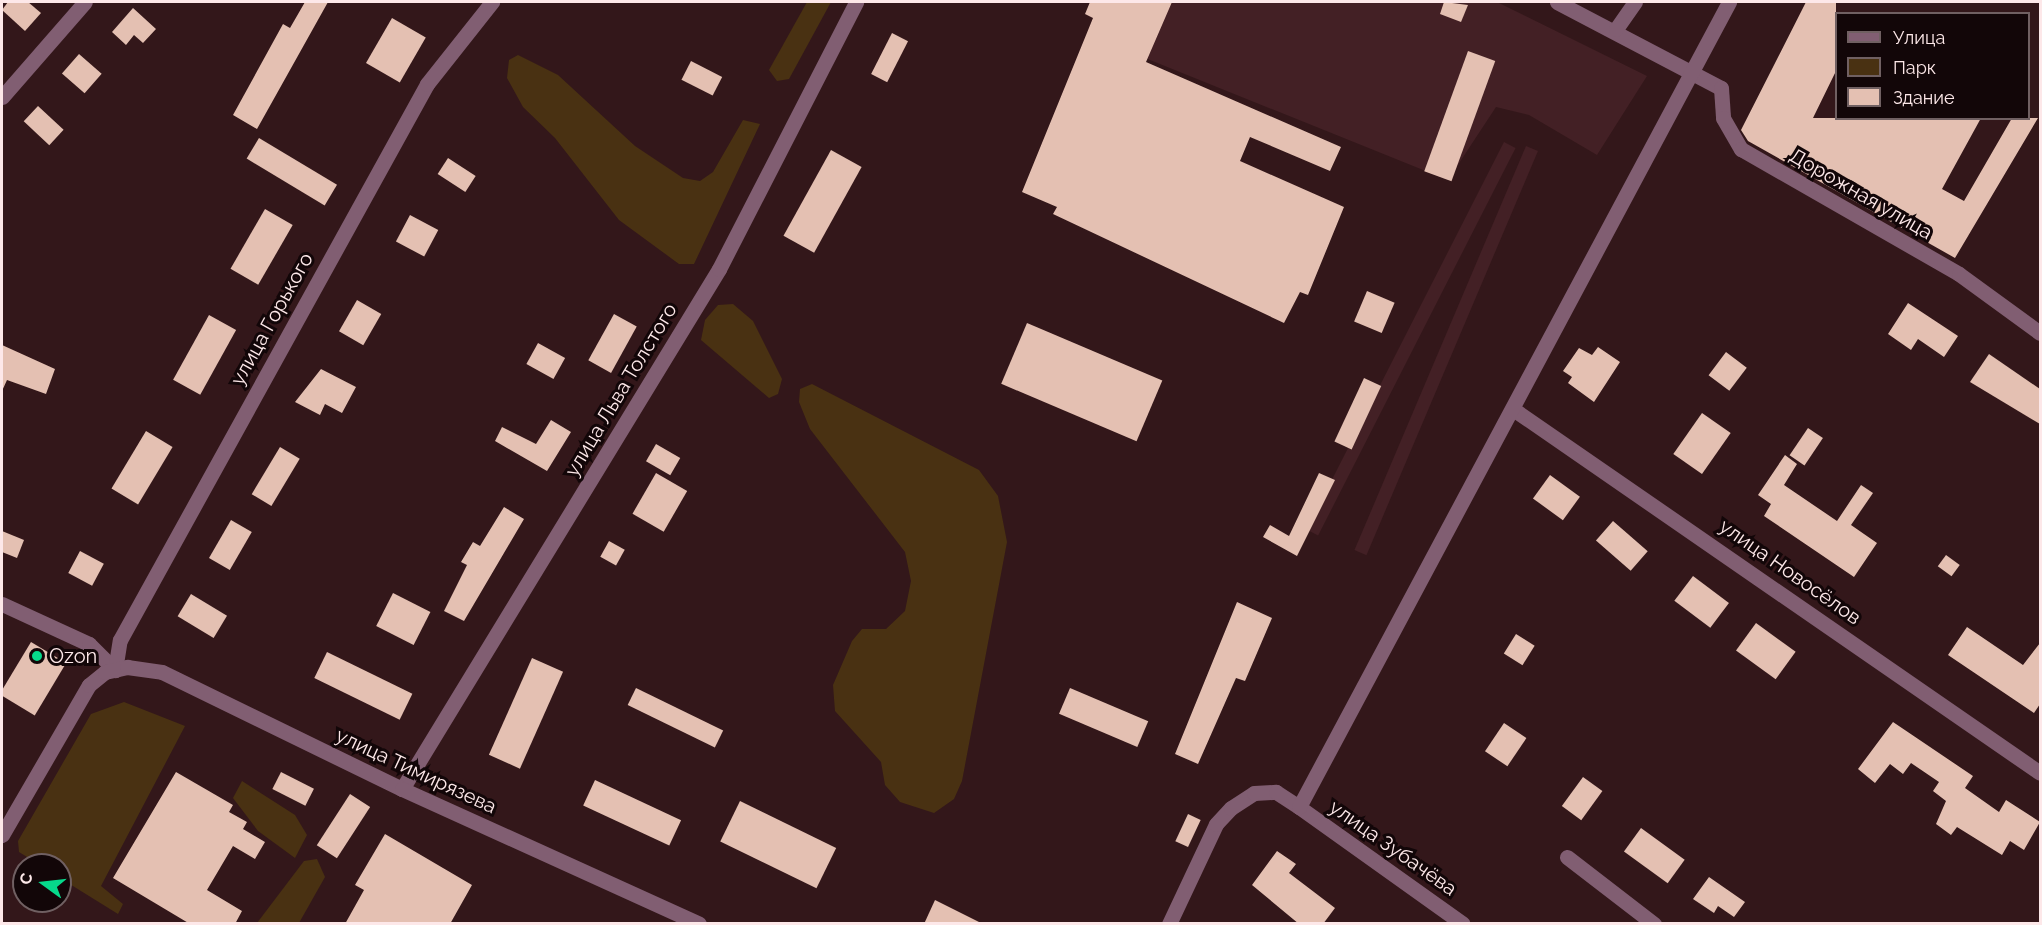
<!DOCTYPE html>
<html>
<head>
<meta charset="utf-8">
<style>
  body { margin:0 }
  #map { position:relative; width:2042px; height:925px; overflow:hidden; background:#33171a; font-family:Raleway,sans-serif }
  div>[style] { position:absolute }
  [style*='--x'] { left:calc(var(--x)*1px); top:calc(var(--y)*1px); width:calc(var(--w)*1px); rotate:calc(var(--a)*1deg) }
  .built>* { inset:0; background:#432025; transform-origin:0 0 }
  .green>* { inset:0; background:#493112 }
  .building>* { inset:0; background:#e4c0b2; transform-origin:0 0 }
  .minor>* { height:15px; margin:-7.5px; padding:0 7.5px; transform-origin:7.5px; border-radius:7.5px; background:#815e72 }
  .tertiary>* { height:15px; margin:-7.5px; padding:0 7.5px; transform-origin:7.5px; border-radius:7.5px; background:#815e72 }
  .dots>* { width:16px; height:16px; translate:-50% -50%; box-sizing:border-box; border:3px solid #120608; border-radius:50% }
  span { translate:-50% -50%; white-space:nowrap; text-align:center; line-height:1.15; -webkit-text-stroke:6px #120608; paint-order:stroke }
  .street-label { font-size:20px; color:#fde8e9 }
  .poi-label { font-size:20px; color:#fde8e9 }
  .left { translate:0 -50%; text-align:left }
  .frame { position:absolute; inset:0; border:3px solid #fde8e9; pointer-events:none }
  .legend { position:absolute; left:1835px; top:12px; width:195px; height:108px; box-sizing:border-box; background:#120608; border:2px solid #706062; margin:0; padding:8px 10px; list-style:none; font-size:18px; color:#fde8e9 }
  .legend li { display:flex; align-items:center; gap:12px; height:30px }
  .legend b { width:30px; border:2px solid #706062 }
  .north { position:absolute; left:12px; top:853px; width:60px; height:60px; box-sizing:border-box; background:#120608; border:2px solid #706062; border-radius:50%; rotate:285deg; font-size:16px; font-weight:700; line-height:24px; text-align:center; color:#fde8e9 }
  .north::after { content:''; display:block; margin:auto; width:21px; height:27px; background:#06d98b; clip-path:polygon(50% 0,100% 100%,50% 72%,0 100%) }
</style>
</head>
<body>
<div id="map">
  <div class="built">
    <i style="clip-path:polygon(1129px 2px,1497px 2px,1647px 76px,1597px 155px,1529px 115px,1496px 107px,1448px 180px,1150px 60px,1114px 38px)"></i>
    <i style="left:1504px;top:142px;width:13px;height:435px;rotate:27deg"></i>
    <i style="left:1526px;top:146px;width:13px;height:439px;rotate:23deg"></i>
  </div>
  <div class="green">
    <i style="clip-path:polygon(807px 2px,831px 2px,789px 79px,777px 81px,769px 70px)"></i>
    <i style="clip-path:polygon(518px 55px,558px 75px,635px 146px,683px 178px,700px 181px,713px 172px,743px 120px,760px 124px,694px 264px,679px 264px,619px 220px,555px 138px,523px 107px,507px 78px,509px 60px)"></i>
    <i style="clip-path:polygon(733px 304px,753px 321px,782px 379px,778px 394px,769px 398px,701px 340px,705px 320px,718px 305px)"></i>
    <i style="clip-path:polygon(812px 384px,979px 470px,998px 496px,1007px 542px,962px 781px,954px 799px,934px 813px,900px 802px,885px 785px,881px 762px,835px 711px,833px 685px,852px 641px,862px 629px,886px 629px,905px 611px,911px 581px,905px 552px,810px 429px,799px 402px,800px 389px)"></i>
    <i style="clip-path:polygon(124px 702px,185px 726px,101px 886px,123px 904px,118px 914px,60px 878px,60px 865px,40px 865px,19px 852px,18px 841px,91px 714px)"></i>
    <i style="clip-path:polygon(242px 781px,295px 815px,307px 835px,295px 858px,258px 831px,233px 798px)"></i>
    <i style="clip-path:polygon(317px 859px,325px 877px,299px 923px,257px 923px,304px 861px)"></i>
  </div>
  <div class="building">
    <i style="clip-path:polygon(8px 2px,28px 2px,41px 13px,25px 31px,2px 10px)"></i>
    <i style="clip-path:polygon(305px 2px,328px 2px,257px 129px,233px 115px,283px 24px,290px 28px)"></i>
    <i style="clip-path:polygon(1090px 2px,1172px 2px,1146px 62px,1341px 147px,1330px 171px,1250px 137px,1240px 161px,1344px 207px,1308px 295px,1300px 292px,1284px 323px,1053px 214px,1057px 207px,1022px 192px,1093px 18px,1085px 14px)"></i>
    <i style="clip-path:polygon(1444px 2px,1468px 5px,1461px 22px,1440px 14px)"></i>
    <i style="clip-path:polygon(1806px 2px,1836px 2px,1836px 71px,1813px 118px,1981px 118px,1942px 189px,1964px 201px,2012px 118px,2038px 118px,1955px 258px,1748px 141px,1741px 130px)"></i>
    <i style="clip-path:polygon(133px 8px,156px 29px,143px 43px,134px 35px,126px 45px,112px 32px)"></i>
    <i style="left:392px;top:18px;width:39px;height:52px;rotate:30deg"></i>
    <i style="left:892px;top:33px;width:18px;height:46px;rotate:27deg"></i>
    <i style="left:1468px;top:51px;width:29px;height:128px;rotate:20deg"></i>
    <i style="left:79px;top:54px;width:30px;height:26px;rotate:41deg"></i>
    <i style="left:691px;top:61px;width:35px;height:21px;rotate:27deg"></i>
    <i style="left:38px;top:106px;width:35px;height:21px;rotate:43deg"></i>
    <i style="left:259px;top:138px;width:91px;height:24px;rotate:31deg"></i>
    <i style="left:831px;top:150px;width:35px;height:98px;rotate:29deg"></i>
    <i style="left:448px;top:158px;width:33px;height:19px;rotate:33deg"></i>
    <i style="left:265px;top:209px;width:32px;height:69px;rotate:30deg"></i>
    <i style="left:410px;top:215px;width:32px;height:30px;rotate:28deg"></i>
    <i style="left:1367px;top:291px;width:30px;height:33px;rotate:23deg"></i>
    <i style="left:357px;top:300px;width:28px;height:36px;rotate:30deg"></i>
    <i style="clip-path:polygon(1908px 303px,1958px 336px,1944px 357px,1918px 339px,1911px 350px,1888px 334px)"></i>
    <i style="left:614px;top:314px;width:26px;height:53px;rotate:29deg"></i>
    <i style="left:209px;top:315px;width:31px;height:74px;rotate:29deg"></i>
    <i style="left:1027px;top:323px;width:147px;height:66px;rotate:23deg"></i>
    <i style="left:538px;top:343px;width:31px;height:24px;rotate:29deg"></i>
    <i style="clip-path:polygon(2px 345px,55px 369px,46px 394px,7px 380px,2px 391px)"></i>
    <i style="clip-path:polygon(1598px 347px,1620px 362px,1594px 402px,1568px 383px,1572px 377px,1563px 371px,1579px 348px,1592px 355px)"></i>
    <i style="left:1726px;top:352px;width:26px;height:29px;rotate:37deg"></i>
    <i style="clip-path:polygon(1989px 354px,2040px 389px,2040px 424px,1970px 382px)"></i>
    <i style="clip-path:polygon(321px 369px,356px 387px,342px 413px,325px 404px,320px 415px,295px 402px)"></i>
    <i style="left:1364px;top:378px;width:19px;height:70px;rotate:25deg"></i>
    <i style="left:1702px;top:413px;width:35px;height:50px;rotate:35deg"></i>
    <i style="clip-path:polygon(551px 420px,571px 432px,547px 471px,495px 441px,502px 427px,536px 444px)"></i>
    <i style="left:1808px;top:428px;width:18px;height:33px;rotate:34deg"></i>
    <i style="left:146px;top:431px;width:31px;height:67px;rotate:31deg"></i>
    <i style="left:656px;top:444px;width:28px;height:20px;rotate:30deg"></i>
    <i style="left:280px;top:447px;width:23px;height:55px;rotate:31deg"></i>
    <i style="clip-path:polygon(1785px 455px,1797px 464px,1784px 485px,1837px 521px,1861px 485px,1873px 493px,1851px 525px,1877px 543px,1854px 577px,1764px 516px,1771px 504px,1758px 495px)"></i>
    <i style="left:656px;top:473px;width:36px;height:47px;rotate:30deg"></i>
    <i style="clip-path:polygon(1319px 473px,1335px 480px,1297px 556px,1263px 537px,1270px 525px,1289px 536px)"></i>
    <i style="left:1550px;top:475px;width:37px;height:29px;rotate:36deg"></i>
    <i style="clip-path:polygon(504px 507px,524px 519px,464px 621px,444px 611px,467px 565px,461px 562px,473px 542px,480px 546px)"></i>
    <i style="left:231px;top:520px;width:24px;height:44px;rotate:30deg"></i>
    <i style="left:1613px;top:521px;width:46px;height:26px;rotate:41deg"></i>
    <i style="clip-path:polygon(2px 531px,24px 540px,17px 558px,2px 552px)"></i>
    <i style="left:609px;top:541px;width:18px;height:18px;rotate:29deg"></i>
    <i style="left:80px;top:551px;width:27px;height:25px;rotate:28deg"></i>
    <i style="left:1946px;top:555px;width:17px;height:14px;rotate:36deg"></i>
    <i style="left:1693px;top:576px;width:45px;height:31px;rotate:37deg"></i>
    <i style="left:393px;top:593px;width:42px;height:37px;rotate:27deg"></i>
    <i style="left:191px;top:594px;width:42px;height:26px;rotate:31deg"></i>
    <i style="clip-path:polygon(1237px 602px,1272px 618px,1245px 681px,1236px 678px,1198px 764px,1175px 754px)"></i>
    <i style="left:1756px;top:623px;width:49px;height:34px;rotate:36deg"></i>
    <i style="clip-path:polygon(1967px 627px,2023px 665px,2040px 643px,2040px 704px,2034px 713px,1948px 655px)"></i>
    <i style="left:1516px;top:634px;width:22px;height:23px;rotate:32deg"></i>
    <i style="left:31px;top:642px;width:41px;height:61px;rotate:31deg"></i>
    <i style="left:327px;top:652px;width:95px;height:29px;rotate:26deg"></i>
    <i style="left:532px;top:658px;width:34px;height:106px;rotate:24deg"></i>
    <i style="left:636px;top:688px;width:97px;height:19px;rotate:26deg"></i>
    <i style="left:1070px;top:688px;width:85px;height:28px;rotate:23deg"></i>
    <i style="clip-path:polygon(1893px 722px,1973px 776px,1965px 788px,1999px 812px,2006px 800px,2040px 822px,2024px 850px,2010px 841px,2002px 855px,1957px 827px,1951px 835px,1936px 824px,1946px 801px,1933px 791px,1939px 782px,1911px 763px,1903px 774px,1890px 764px,1875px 783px,1858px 769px)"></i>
    <i style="left:1504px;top:723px;width:27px;height:34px;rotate:34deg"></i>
    <i style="clip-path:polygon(176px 772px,233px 805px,229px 812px,247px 822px,243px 829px,265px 842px,255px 859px,233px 846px,207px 890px,242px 911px,235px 924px,190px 924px,113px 878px)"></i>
    <i style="left:281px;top:772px;width:37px;height:19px;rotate:27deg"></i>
    <i style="left:1583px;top:777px;width:24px;height:36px;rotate:36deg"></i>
    <i style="left:595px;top:780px;width:95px;height:28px;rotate:25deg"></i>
    <i style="left:350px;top:794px;width:24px;height:61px;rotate:33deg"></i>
    <i style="left:740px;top:801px;width:107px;height:45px;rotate:26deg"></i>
    <i style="left:1188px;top:814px;width:14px;height:30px;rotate:25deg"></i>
    <i style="left:1641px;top:828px;width:54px;height:29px;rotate:36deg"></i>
    <i style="clip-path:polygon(385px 834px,472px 885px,450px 924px,345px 924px,364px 890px,355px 885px)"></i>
    <i style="clip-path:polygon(1277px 851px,1296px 864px,1289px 873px,1335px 908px,1323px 924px,1299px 924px,1252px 885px)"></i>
    <i style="clip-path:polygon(1709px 877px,1745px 902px,1734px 917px,1718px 906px,1714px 913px,1693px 899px)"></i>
    <i style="clip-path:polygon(935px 900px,983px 924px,924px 924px)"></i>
  </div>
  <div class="minor">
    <i style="--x:1557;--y:2;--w:185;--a:27.7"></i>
    <i style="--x:1721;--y:88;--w:30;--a:86"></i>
    <i style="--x:1723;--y:118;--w:36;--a:60"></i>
    <i style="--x:1741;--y:149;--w:251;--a:29.8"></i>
    <i style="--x:1959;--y:274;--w:100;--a:36.1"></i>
    <i style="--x:1616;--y:29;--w:33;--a:-55"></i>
    <i style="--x:2;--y:97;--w:126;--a:-48.9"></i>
    <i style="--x:1513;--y:409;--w:640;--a:34.63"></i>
    <i style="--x:2;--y:604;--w:96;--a:24.7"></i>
    <i style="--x:89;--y:644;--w:37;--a:45"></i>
    <i style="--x:115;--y:670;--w:30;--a:-81"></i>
    <i style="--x:120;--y:640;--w:635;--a:-61.09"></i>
    <i style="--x:427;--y:84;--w:105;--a:-51.6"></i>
    <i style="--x:402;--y:789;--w:609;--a:-58.63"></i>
    <i style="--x:719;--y:269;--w:300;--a:-62.8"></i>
    <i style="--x:1299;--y:807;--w:201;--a:35.5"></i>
    <i style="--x:1567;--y:857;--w:110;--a:37.6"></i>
  </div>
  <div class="tertiary">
    <i style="--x:2;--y:835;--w:173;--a:-59.9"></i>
    <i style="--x:89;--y:685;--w:21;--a:-39"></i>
    <i style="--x:105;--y:672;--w:23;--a:-13"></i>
    <i style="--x:127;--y:667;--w:35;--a:8"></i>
    <i style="--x:162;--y:672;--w:267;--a:26"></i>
    <i style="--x:402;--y:789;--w:326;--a:24.4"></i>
    <i style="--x:1169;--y:924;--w:110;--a:-64.8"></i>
    <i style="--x:1216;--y:824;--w:22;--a:-47"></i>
    <i style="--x:1231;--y:808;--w:27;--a:-33"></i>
    <i style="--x:1254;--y:793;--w:22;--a:-3"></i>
    <i style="--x:1276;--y:792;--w:27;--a:33"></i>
    <i style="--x:1299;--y:807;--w:913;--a:-61.89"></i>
  </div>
  <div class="dots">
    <i style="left:37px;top:656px;background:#06d98b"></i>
  </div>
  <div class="street-label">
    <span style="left:1861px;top:194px;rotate:30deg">Дорожная улица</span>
    <span style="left:272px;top:319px;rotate:-61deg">улица Горького</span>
    <span style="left:621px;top:390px;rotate:-59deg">улица Льва Толстого</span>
    <span style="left:1790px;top:572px;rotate:35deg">улица Новосёлов</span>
    <span style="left:416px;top:771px;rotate:25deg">улица Тимирязева</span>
    <span style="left:1393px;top:848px;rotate:35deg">улица Зубачёва</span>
  </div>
  <div class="poi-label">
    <span class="left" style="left:49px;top:656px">Ozon</span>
  </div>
  <div class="frame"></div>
  <ul class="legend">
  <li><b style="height:8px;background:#815e72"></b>Улица</li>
  <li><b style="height:16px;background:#493112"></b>Парк</li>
  <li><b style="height:16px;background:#e4c0b2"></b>Здание</li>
  </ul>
  <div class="north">С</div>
</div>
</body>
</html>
